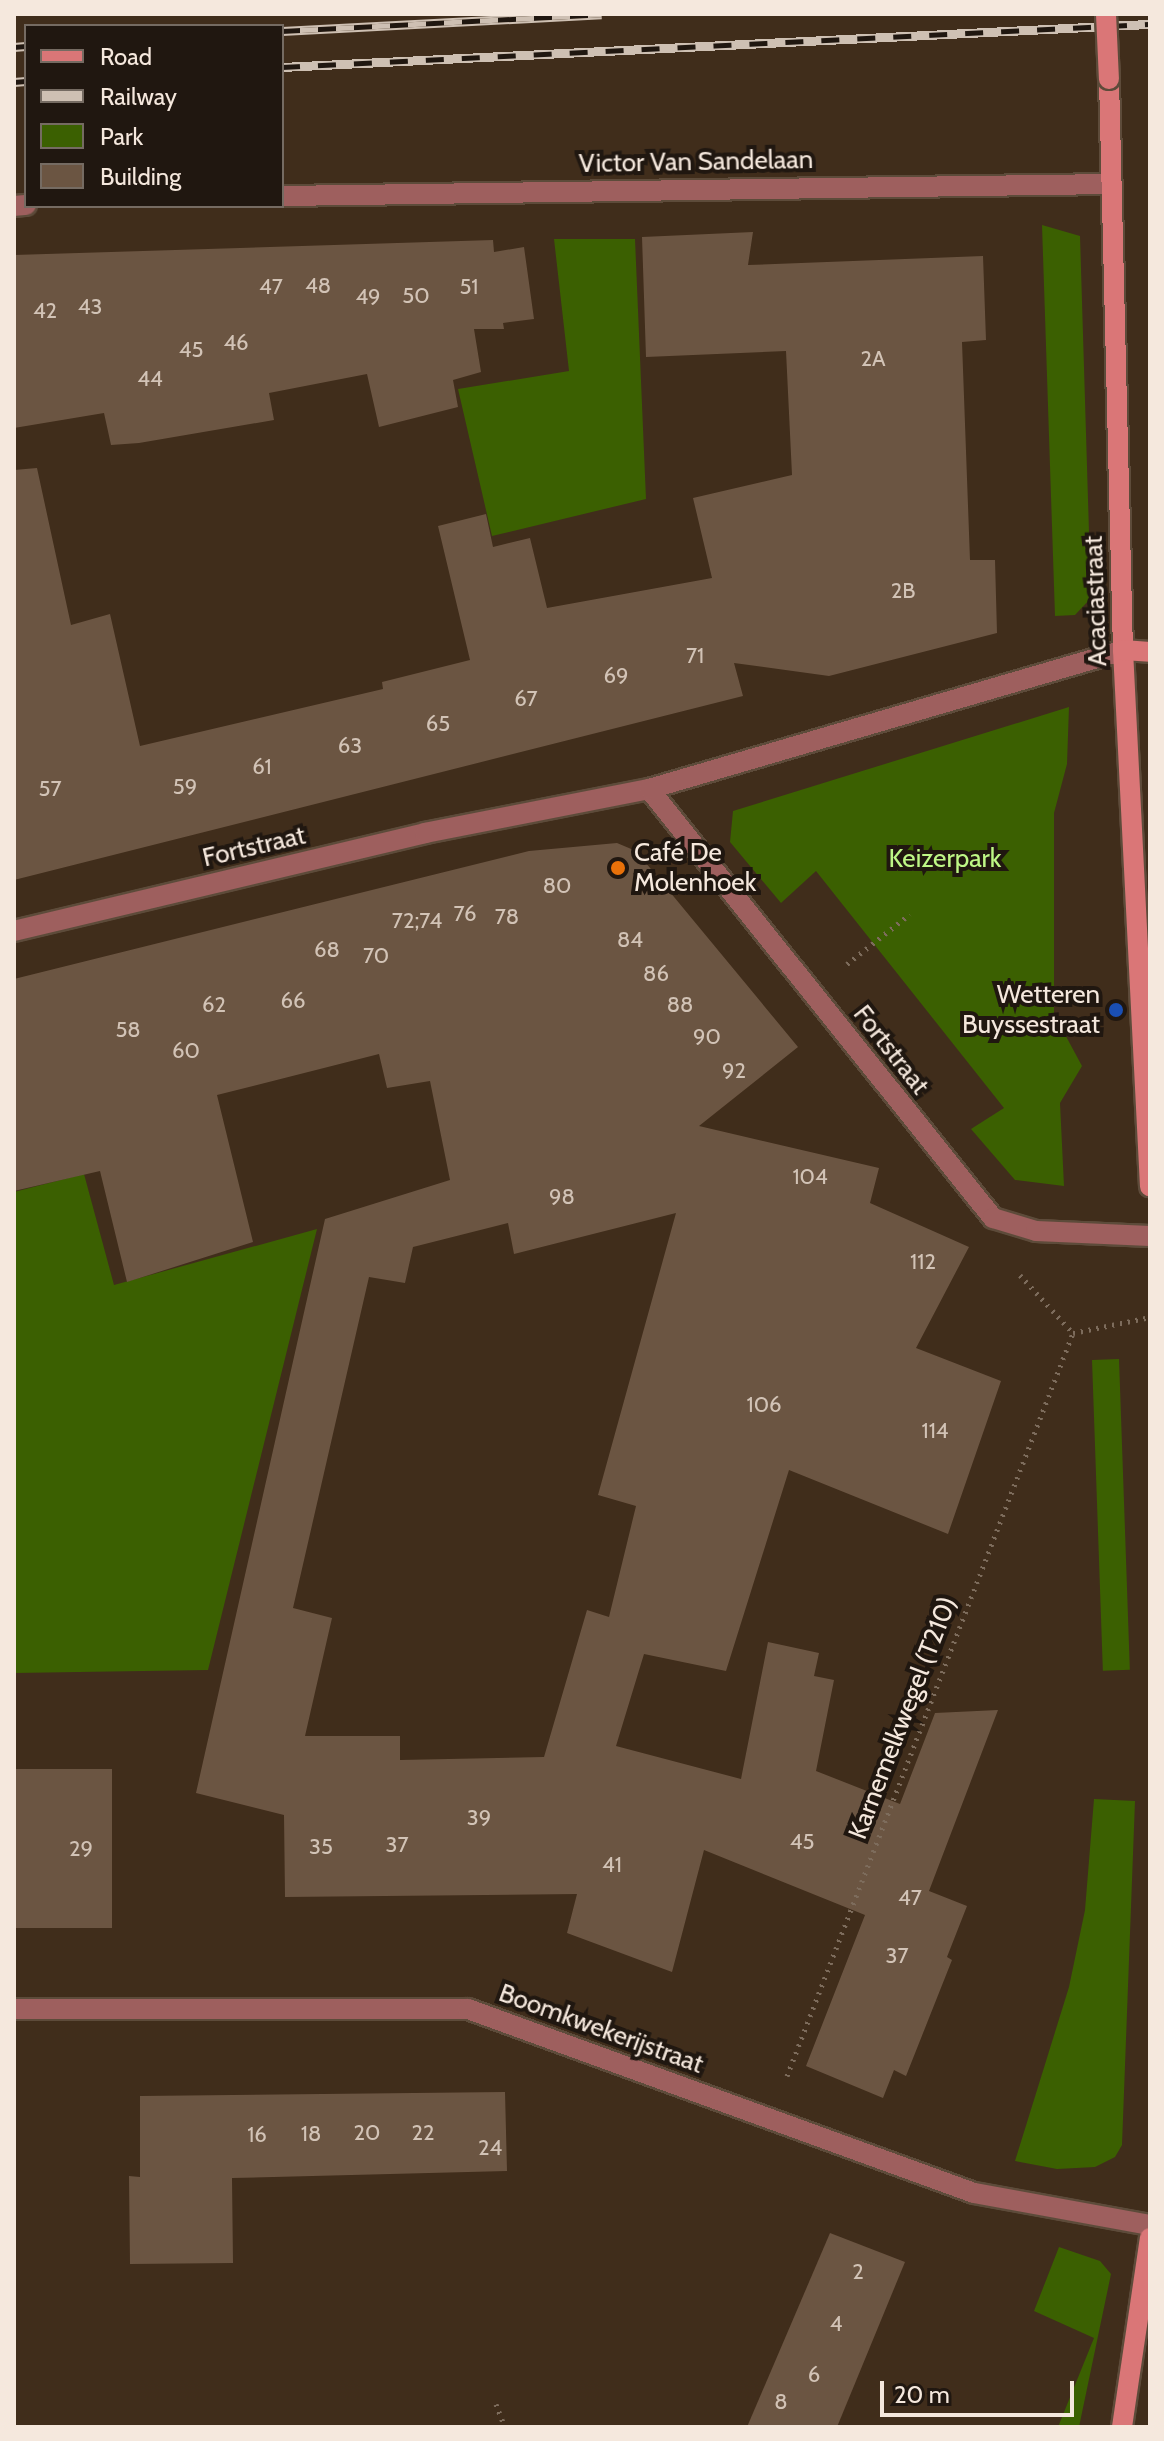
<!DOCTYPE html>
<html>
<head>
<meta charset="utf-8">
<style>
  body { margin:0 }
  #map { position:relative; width:1164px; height:2441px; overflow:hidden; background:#402d1b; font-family:Cabin,sans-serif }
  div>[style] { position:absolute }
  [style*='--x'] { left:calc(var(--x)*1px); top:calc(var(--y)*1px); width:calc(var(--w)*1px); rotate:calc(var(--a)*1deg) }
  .green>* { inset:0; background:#3b6001; transform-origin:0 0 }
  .building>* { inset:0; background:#6b5542; transform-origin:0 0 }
  .path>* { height:5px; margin-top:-2.5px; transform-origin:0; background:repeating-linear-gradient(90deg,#7d6c5c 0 2px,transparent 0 8px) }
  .roads { filter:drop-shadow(2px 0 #5d4b3a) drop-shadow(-2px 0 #5d4b3a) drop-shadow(0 2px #5d4b3a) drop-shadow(0 -2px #5d4b3a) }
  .minor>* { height:20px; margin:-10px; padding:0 10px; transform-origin:10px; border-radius:10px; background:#9e5f5e }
  .secondary>* { height:20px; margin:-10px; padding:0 10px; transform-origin:10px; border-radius:10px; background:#da7677 }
  .rail>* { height:9px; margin-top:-4.5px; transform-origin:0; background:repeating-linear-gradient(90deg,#201710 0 18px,#cec0b3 0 36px); box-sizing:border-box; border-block:2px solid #cec0b3 }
  .bridges { filter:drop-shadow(2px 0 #5d4b3a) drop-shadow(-2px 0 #5d4b3a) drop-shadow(0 2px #5d4b3a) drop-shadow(0 -2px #5d4b3a) }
  .secondary-bridge>* { height:20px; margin:-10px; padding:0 10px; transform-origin:10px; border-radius:10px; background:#da7677 }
  .dots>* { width:22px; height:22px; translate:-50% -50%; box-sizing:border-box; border:4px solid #201710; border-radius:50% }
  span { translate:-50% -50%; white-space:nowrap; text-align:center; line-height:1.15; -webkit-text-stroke:8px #201710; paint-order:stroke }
  .number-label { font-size:22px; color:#d2c3b6 }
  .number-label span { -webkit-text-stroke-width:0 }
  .street-label { font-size:26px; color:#f5e8dd }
  .poi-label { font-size:26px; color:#f5e8dd }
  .left { translate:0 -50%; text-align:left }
  .right { translate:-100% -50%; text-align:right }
  .park-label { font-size:26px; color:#bef786 }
  .frame { position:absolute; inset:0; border:16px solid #f5e8dd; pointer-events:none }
  .legend { position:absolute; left:24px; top:24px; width:260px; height:184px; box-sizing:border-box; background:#201710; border:2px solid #756b62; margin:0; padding:10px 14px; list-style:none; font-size:24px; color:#f5e8dd }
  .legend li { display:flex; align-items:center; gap:16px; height:40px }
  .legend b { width:40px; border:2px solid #756b62 }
  .scale { position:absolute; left:880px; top:2381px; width:194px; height:36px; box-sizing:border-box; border:4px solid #f5e8dd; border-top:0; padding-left:10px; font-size:24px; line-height:28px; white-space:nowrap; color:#f5e8dd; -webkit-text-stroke:6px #201710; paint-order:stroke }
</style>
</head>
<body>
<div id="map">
  <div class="green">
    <i style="clip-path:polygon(1042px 225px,1080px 236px,1091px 598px,1075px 615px,1055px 616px)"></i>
    <i style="clip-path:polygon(554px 239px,635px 239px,646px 499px,492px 536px,458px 389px,569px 371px)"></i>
    <i style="clip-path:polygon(1069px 707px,1067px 764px,1054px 813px,1054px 1014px,1082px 1066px,1060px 1103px,1064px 1186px,1015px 1180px,971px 1129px,1004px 1108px,816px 871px,781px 903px,730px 842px,733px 811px)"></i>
    <i style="clip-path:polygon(84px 1174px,114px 1285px,317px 1229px,208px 1670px,14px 1673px,14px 1192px)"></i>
    <i style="left:1119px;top:1359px;width:311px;height:27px;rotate:88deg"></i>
    <i style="clip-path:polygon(1094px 1799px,1135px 1801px,1122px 2145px,1115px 2157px,1095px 2167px,1057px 2169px,1015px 2161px,1069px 1987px,1085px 1910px)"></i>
    <i style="clip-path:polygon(1059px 2247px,1100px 2261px,1111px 2274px,1079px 2427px,1058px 2427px,1094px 2338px,1034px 2311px)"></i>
  </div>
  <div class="building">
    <i style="clip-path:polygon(753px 232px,748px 265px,983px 256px,986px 340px,962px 342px,970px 560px,995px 560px,997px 633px,829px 676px,734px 663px,743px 696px,14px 880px,14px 470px,37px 468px,71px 625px,110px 614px,140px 746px,383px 689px,382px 682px,470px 660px,438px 526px,486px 514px,493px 547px,530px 538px,547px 608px,712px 578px,693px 498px,792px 475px,786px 351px,646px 357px,642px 237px)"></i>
    <i style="clip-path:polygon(493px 240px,494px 252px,524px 247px,534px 319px,503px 323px,504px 329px,474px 329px,481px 372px,453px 380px,458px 407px,379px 427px,367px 374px,269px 393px,274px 420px,139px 443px,111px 445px,104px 413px,14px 428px,14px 255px)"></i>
    <i style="clip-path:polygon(evenodd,617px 843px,636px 851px,798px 1047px,699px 1126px,879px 1168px,870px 1203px,969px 1247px,916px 1348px,1001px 1381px,948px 1534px,789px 1470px,726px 1671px,644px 1654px,616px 1746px,741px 1779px,768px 1642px,819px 1653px,814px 1676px,834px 1680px,816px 1771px,900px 1804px,935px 1713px,998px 1710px,929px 1891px,967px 1906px,947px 1957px,952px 1960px,906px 2076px,894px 2070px,883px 2098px,806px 2066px,865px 1915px,704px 1850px,672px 1972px,567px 1933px,577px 1894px,285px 1897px,284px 1815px,196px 1793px,325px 1219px,450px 1180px,430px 1081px,387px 1088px,379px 1054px,217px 1095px,253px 1242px,127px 1282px,100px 1171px,14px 1191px,14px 979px,529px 851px,617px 843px,676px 1213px,598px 1495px,636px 1506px,609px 1617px,587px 1610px,544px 1757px,400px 1760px,400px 1736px,305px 1736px,332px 1618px,293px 1608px,369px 1277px,405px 1283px,413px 1247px,508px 1223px,514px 1254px,676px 1213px)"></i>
    <i style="left:14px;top:1769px;width:98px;height:159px"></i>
    <i style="clip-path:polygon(505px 2092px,507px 2171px,232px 2178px,233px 2263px,130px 2264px,129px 2176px,140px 2177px,140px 2096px)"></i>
    <i style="clip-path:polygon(830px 2233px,905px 2262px,837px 2427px,747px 2427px)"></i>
  </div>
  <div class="path">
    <i style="--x:847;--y:964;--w:80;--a:-38.4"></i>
    <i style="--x:1020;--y:1275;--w:79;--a:47.6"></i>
    <i style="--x:1073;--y:1333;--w:79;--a:-11.7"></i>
    <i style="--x:787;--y:2076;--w:796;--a:-68.95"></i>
    <i style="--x:496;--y:2404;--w:25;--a:69"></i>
  </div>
  <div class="roads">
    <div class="minor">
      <i style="--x:282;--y:196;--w:828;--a:-0.83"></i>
      <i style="--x:14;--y:206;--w:12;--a:-5"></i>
      <i style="--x:649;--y:789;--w:550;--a:51.28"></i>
      <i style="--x:993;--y:1218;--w:45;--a:16.8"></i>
      <i style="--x:1036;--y:1231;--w:114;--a:2.5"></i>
      <i style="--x:14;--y:931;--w:423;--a:-13.4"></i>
      <i style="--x:425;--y:833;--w:228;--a:-11.1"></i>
      <i style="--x:649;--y:789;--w:494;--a:-16.3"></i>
      <i style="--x:14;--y:2009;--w:454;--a:0"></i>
      <i style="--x:468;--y:2009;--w:538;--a:19.98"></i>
      <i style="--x:974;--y:2193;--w:179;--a:10.3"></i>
    </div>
    <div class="secondary">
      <i style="--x:1109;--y:79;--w:571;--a:88.6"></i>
      <i style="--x:1123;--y:650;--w:537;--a:87.12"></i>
      <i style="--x:1123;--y:650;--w:27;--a:4"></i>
      <i style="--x:1122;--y:2427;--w:191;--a:-81.6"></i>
    </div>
  </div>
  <div class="rail">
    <i style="--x:282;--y:31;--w:320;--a:-3"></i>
    <i style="--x:14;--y:47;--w:12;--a:-5"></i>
    <i style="--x:282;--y:67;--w:869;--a:-2.84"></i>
    <i style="--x:14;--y:82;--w:12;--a:-5"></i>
  </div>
  <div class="bridges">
    <div class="secondary-bridge">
      <i style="--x:1106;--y:14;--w:65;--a:87.4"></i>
    </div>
  </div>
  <div class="dots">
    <i style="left:618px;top:868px;background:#e8710a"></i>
    <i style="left:1116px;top:1010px;background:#1a4fb4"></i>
  </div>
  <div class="number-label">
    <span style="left:318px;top:286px">48</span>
    <span style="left:271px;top:287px">47</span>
    <span style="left:469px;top:287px">51</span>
    <span style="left:416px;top:296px">50</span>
    <span style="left:368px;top:297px">49</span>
    <span style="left:90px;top:307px">43</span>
    <span style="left:45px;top:311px">42</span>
    <span style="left:236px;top:343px">46</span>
    <span style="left:191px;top:350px">45</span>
    <span style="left:873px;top:359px">2A</span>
    <span style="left:150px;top:379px">44</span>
    <span style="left:903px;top:591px">2B</span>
    <span style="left:695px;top:656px">71</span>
    <span style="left:616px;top:676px">69</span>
    <span style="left:526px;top:699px">67</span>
    <span style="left:438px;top:724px">65</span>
    <span style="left:350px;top:746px">63</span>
    <span style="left:262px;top:767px">61</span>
    <span style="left:185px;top:787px">59</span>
    <span style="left:50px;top:789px">57</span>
    <span style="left:557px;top:886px">80</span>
    <span style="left:465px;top:914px">76</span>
    <span style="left:507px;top:917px">78</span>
    <span style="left:417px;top:921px">72;74</span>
    <span style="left:630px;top:940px">84</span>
    <span style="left:327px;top:950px">68</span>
    <span style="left:376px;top:956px">70</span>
    <span style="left:656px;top:974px">86</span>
    <span style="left:293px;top:1001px">66</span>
    <span style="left:214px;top:1005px">62</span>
    <span style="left:680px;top:1005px">88</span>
    <span style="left:128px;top:1030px">58</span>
    <span style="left:707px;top:1037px">90</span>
    <span style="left:186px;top:1051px">60</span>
    <span style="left:734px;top:1071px">92</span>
    <span style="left:810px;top:1177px">104</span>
    <span style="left:562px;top:1197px">98</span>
    <span style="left:923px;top:1262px">112</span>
    <span style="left:764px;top:1405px">106</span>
    <span style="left:935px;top:1431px">114</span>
    <span style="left:479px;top:1818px">39</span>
    <span style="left:802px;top:1842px">45</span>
    <span style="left:397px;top:1845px">37</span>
    <span style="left:321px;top:1847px">35</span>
    <span style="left:81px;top:1849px">29</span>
    <span style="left:612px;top:1865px">41</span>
    <span style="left:910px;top:1898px">47</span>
    <span style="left:897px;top:1956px">37</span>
    <span style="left:367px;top:2133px">20</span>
    <span style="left:423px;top:2133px">22</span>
    <span style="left:311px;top:2134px">18</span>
    <span style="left:257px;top:2135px">16</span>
    <span style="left:490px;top:2148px">24</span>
    <span style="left:858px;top:2272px">2</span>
    <span style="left:836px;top:2324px">4</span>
    <span style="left:814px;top:2375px">6</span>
    <span style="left:781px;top:2402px">8</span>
  </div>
  <div class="street-label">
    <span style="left:696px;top:162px;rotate:-1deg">Victor Van Sandelaan</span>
    <span style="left:1096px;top:601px;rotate:-92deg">Acaciastraat</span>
    <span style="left:254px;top:847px;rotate:-13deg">Fortstraat</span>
    <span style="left:891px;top:1050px;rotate:52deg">Fortstraat</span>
    <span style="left:903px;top:1718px;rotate:-69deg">Karnemelkwegel (T210)</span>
    <span style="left:601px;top:2029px;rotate:20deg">Boomkwekerijstraat</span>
  </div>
  <div class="poi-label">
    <span class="left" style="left:634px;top:868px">Café De<br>Molenhoek</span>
    <span class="right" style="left:1100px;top:1010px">Wetteren<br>Buyssestraat</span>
  </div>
  <div class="park-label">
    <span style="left:945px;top:859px">Keizerpark</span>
  </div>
  <div class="frame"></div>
  <ul class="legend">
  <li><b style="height:10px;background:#da7677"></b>Road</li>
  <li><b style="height:10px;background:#cec0b3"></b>Railway</li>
  <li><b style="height:22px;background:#3b6001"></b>Park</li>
  <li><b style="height:22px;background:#6b5542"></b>Building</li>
  </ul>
  <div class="scale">20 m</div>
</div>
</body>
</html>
